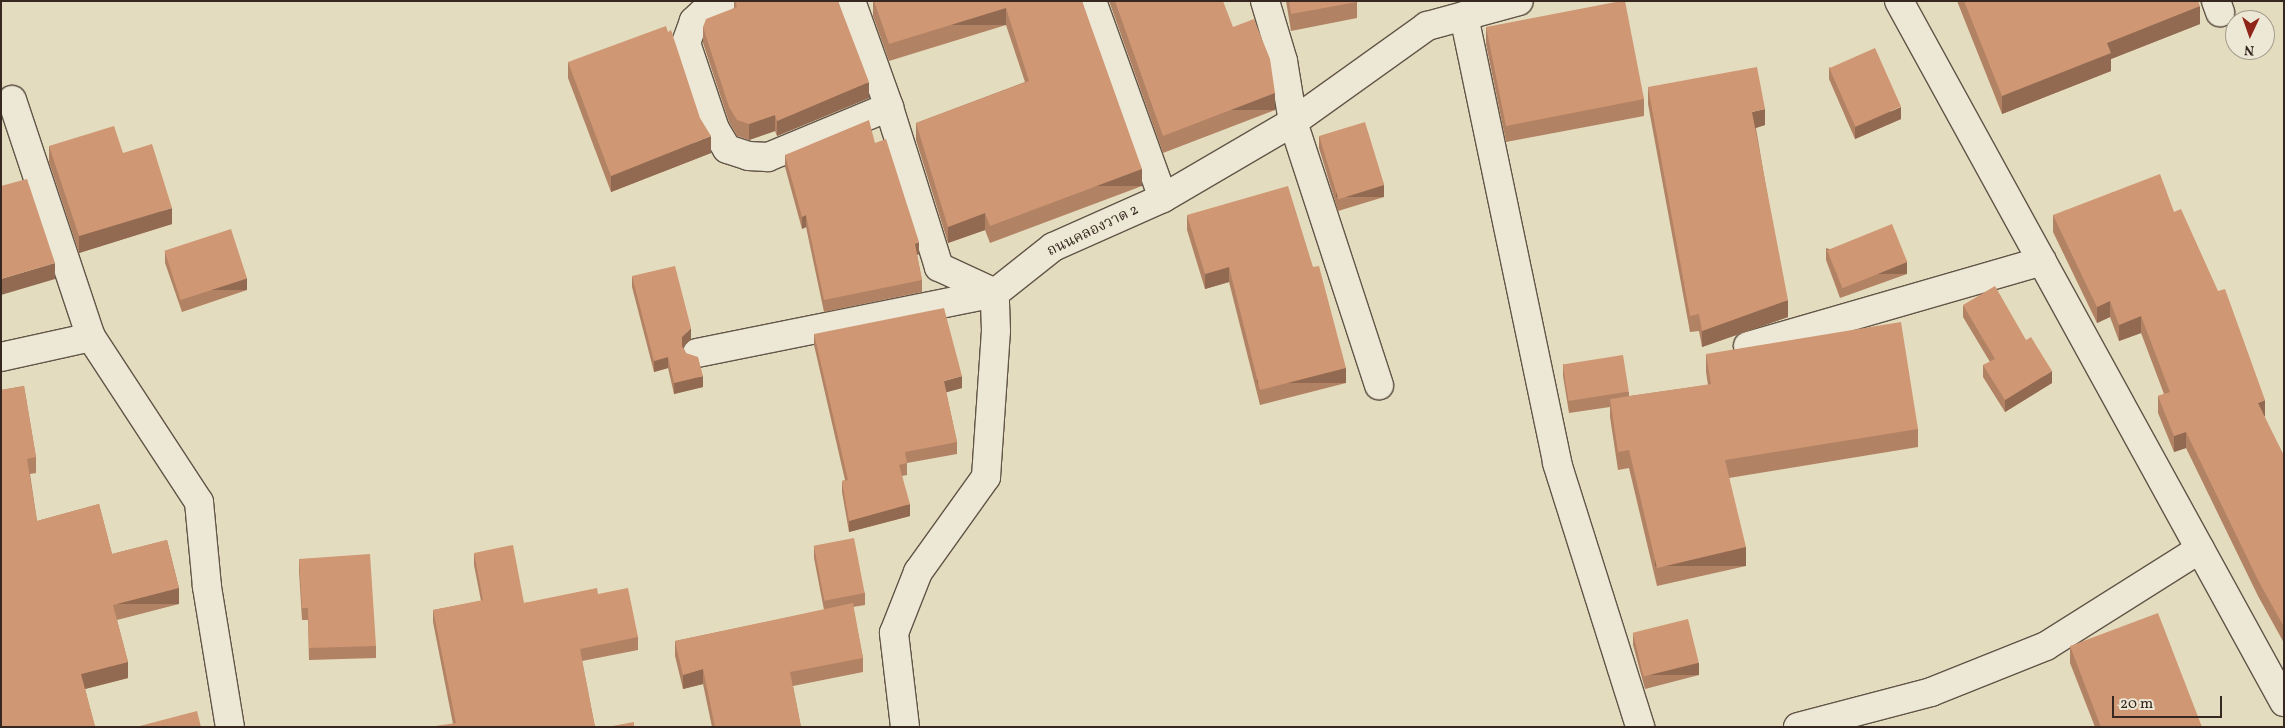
<!DOCTYPE html>
<html>
<head>
<meta charset="utf-8">
<style>
  body { margin:0 }
  #map { position:relative; width:2285px; height:728px; overflow:hidden; background:#e4dcbe; font-family:Vollkorn,"Noto Serif Thai",serif }
  div>[style] { position:absolute }
  [style*='--x'] { left:calc(var(--x)*1px); top:calc(var(--y)*1px); width:calc(var(--w)*1px); rotate:calc(var(--a)*1deg) }
  .roads { filter:drop-shadow(1px 0 #625548) drop-shadow(-1px 0 #625548) drop-shadow(0 1px #625548) drop-shadow(0 -1px #625548) }
  .street>* { height:28px; margin:-14px; padding:0 14px; transform-origin:14px; border-radius:14px; background:#ede8d5 }
  .secondary>* { height:28px; margin:-14px; padding:0 14px; transform-origin:14px; border-radius:14px; background:#ede8d5 }
  .wall>* { inset:0; background:#b28264 }
  .shaded-wall>* { inset:0; background:#916a51; transform-origin:0 0 }
  .building>* { inset:0; background:#cf9774; transform-origin:0 0 }
  span { translate:-50% -50%; white-space:nowrap; text-align:center; line-height:1.15; -webkit-text-stroke:4px #ede8d5; paint-order:stroke }
  .street-label { font-size:15px; color:#362820 }
  .frame { position:absolute; inset:0; border:2px solid #362820; pointer-events:none }
  .north { position:absolute; left:2225px; top:10px; width:50px; height:50px; box-sizing:border-box; background:#ede8d5; border:1px solid #a49b8d; border-radius:50%; rotate:183deg; font-size:14px; font-weight:700; line-height:20px; text-align:center; color:#362820 }
  .north::after { content:''; display:block; margin:auto; width:18px; height:22px; background:#8f2418; clip-path:polygon(50% 0,100% 100%,50% 72%,0 100%) }
  .scale { position:absolute; left:2112px; top:696px; width:110px; height:22px; box-sizing:border-box; border:2px solid #362820; border-top:0; padding-left:6px; font-size:15px; line-height:18px; white-space:nowrap; color:#362820; -webkit-text-stroke:4px #ede8d5; paint-order:stroke }
</style>
</head>
<body>
<div id="map">
  <div class="roads">
    <div class="street">
      <i style="--x:725;--y:1;--w:17;--a:159"></i>
      <i style="--x:709;--y:7;--w:21;--a:137"></i>
      <i style="--x:694;--y:21;--w:23;--a:110"></i>
      <i style="--x:686;--y:43;--w:91;--a:71.4"></i>
      <i style="--x:715;--y:129;--w:23;--a:59"></i>
      <i style="--x:727;--y:149;--w:22;--a:18"></i>
      <i style="--x:748;--y:156;--w:20;--a:3"></i>
      <i style="--x:768;--y:157;--w:131;--a:-22.5"></i>
      <i style="--x:1092;--y:1;--w:209;--a:70.2"></i>
      <i style="--x:1265;--y:1;--w:63;--a:73.3"></i>
      <i style="--x:1283;--y:61;--w:62;--a:80.7"></i>
      <i style="--x:1293;--y:122;--w:277;--a:71.9"></i>
      <i style="--x:2216;--y:1;--w:12;--a:70"></i>
      <i style="--x:1464;--y:16;--w:457;--a:78.2"></i>
      <i style="--x:1557;--y:463;--w:277;--a:72.5"></i>
      <i style="--x:12;--y:100;--w:250;--a:71.6"></i>
      <i style="--x:91;--y:337;--w:197;--a:56.8"></i>
      <i style="--x:199;--y:502;--w:85;--a:84.6"></i>
      <i style="--x:207;--y:587;--w:142;--a:80.7"></i>
      <i style="--x:1748;--y:346;--w:306;--a:-16.1"></i>
      <i style="--x:697;--y:353;--w:304;--a:-11.4"></i>
      <i style="--x:995;--y:293;--w:62;--a:-155.1"></i>
      <i style="--x:939;--y:267;--w:168;--a:-107.4"></i>
      <i style="--x:889;--y:107;--w:113;--a:-109.7"></i>
      <i style="--x:1;--y:357;--w:92;--a:-12.5"></i>
      <i style="--x:1798;--y:727;--w:138;--a:-14.7"></i>
      <i style="--x:1931;--y:692;--w:124;--a:-21.8"></i>
      <i style="--x:2046;--y:646;--w:182;--a:-32.2"></i>
    </div>
    <div class="secondary">
      <i style="--x:1899;--y:1;--w:800;--a:61.22"></i>
      <i style="--x:905;--y:727;--w:95;--a:-96.7"></i>
      <i style="--x:894;--y:633;--w:66;--a:-68.5"></i>
      <i style="--x:918;--y:572;--w:117;--a:-54.4"></i>
      <i style="--x:986;--y:477;--w:146;--a:-86.1"></i>
      <i style="--x:996;--y:331;--w:38;--a:-92"></i>
      <i style="--x:995;--y:293;--w:74;--a:-38.4"></i>
      <i style="--x:1053;--y:247;--w:120;--a:-24"></i>
      <i style="--x:1163;--y:198;--w:151;--a:-30.3"></i>
      <i style="--x:1293;--y:122;--w:165;--a:-35.6"></i>
      <i style="--x:1427;--y:26;--w:95;--a:-15.2"></i>
    </div>
  </div>
  <div class="wall">
    <i style="clip-path:polygon(734px 1px,838px 1px,869px 98px,777px 136px,775px 131px,749px 140px,737px 136px,729px 122px,703px 43px,703px 27px,734px 8px)"></i>
    <i style="clip-path:polygon(873px 1px,1082px 1px,1142px 186px,990px 243px,985px 230px,948px 243px,916px 140px,916px 123px,1025px 82px,1006px 25px,889px 61px,873px 16px)"></i>
    <i style="clip-path:polygon(1109px 1px,1195px 1px,1196px 2px,1233px 27px,1275px 110px,1163px 153px)"></i>
    <i style="clip-path:polygon(1286px 1px,1357px 1px,1357px 18px,1291px 31px)"></i>
    <i style="clip-path:polygon(1957px 1px,2198px 1px,2200px 24px,2111px 59px,2111px 71px,2002px 114px)"></i>
    <i style="clip-path:polygon(1486px 27px,1644px 99px,1644px 116px,1506px 142px,1486px 44px)"></i>
    <i style="clip-path:polygon(568px 62px,711px 153px,611px 192px,568px 78px)"></i>
    <i style="clip-path:polygon(1829px 67px,1901px 119px,1855px 139px,1829px 79px)"></i>
    <i style="clip-path:polygon(1648px 87px,1765px 125px,1756px 128px,1788px 317px,1702px 347px,1699px 331px,1690px 332px,1648px 104px)"></i>
    <i style="clip-path:polygon(1319px 136px,1384px 197px,1338px 211px,1319px 148px)"></i>
    <i style="clip-path:polygon(875px 143px,919px 254px,917px 255px,922px 280px,922px 292px,824px 312px,806px 227px,802px 229px,785px 167px,785px 155px)"></i>
    <i style="clip-path:polygon(49px 146px,123px 153px,172px 224px,79px 253px,49px 162px)"></i>
    <i style="clip-path:polygon(2174px 212px,2265px 416px,2264px 417px,2284px 456px,2284px 643px,2258px 596px,2186px 448px,2174px 452px,2158px 413px,2158px 396px,2164px 394px,2141px 333px,2119px 341px,2110px 317px,2097px 323px,2053px 232px,2053px 215px)"></i>
    <i style="clip-path:polygon(1187px 215px,1313px 267px,1346px 383px,1260px 405px,1229px 282px,1205px 289px,1187px 230px)"></i>
    <i style="clip-path:polygon(1826px 248px,1907px 274px,1840px 298px,1826px 260px)"></i>
    <i style="clip-path:polygon(165px 251px,247px 290px,182px 312px,165px 263px)"></i>
    <i style="clip-path:polygon(632px 276px,691px 339px,683px 347px,703px 387px,674px 394px,668px 368px,654px 372px,632px 287px)"></i>
    <i style="clip-path:polygon(1963px 305px,2052px 383px,2005px 412px,1983px 377px,1983px 365px,1990px 362px,1963px 317px)"></i>
    <i style="clip-path:polygon(814px 334px,962px 388px,946px 392px,957px 442px,957px 454px,907px 463px,907px 475px,902px 476px,910px 516px,849px 532px,842px 492px,842px 481px,845px 480px,814px 345px)"></i>
    <i style="clip-path:polygon(1706px 354px,1918px 429px,1918px 447px,1729px 478px,1746px 566px,1657px 586px,1629px 468px,1618px 470px,1610px 417px,1610px 407px,1569px 413px,1563px 376px,1563px 364px,1629px 392px,1629px 396px,1708px 385px,1706px 372px)"></i>
    <i style="clip-path:polygon(24px 386px,36px 457px,36px 473px,30px 474px,37px 521px,99px 504px,112px 554px,167px 540px,179px 588px,179px 604px,117px 620px,128px 662px,128px 678px,85px 689px,95px 727px,1px 727px,1px 390px)"></i>
    <i style="clip-path:polygon(814px 546px,865px 593px,865px 605px,853px 607px,863px 658px,863px 672px,793px 686px,801px 727px,712px 727px,703px 684px,683px 689px,675px 656px,675px 641px,824px 610px,814px 558px)"></i>
    <i style="clip-path:polygon(474px 553px,524px 603px,598px 594px,638px 637px,638px 650px,582px 661px,595px 727px,453px 724px,433px 622px,433px 610px,481px 601px,474px 565px)"></i>
    <i style="clip-path:polygon(299px 559px,376px 646px,376px 658px,309px 660px,308px 620px,302px 620px,299px 571px)"></i>
    <i style="clip-path:polygon(1633px 633px,1699px 675px,1645px 689px,1633px 645px)"></i>
    <i style="clip-path:polygon(2070px 646px,2202px 727px,2095px 727px,2070px 663px)"></i>
  </div>
  <div class="shaded-wall">
    <i style="clip-path:polygon(2200px 6px,2200px 24px,2111px 59px,2111px 71px,2002px 114px,2002px 96px,2107px 43px)"></i>
    <i style="left:1006px;top:8px;width:17px;height:122px;rotate:90deg"></i>
    <i style="clip-path:polygon(869px 82px,869px 98px,777px 136px,777px 121px)"></i>
    <i style="left:1275px;top:93px;width:17px;height:120px;rotate:90deg"></i>
    <i style="clip-path:polygon(1901px 107px,1901px 119px,1855px 139px,1855px 127px)"></i>
    <i style="clip-path:polygon(1765px 109px,1765px 125px,1752px 129px,1752px 112px)"></i>
    <i style="clip-path:polygon(775px 115px,775px 131px,749px 140px,749px 124px)"></i>
    <i style="clip-path:polygon(711px 136px,711px 153px,611px 192px,611px 176px)"></i>
    <i style="left:1142px;top:169px;width:17px;height:162px;rotate:90deg"></i>
    <i style="left:1384px;top:185px;width:12px;height:48px;rotate:90deg"></i>
    <i style="clip-path:polygon(172px 208px,172px 224px,79px 253px,79px 236px)"></i>
    <i style="clip-path:polygon(985px 213px,985px 230px,948px 243px,948px 227px)"></i>
    <i style="clip-path:polygon(806px 215px,806px 227px,802px 229px,802px 217px)"></i>
    <i style="clip-path:polygon(919px 242px,919px 254px,915px 256px,915px 244px)"></i>
    <i style="left:1907px;top:262px;width:12px;height:71px;rotate:90deg"></i>
    <i style="clip-path:polygon(55px 263px,55px 279px,1px 295px,1px 279px)"></i>
    <i style="clip-path:polygon(1229px 267px,1229px 282px,1205px 289px,1205px 274px)"></i>
    <i style="left:247px;top:278px;width:12px;height:69px;rotate:90deg"></i>
    <i style="clip-path:polygon(1788px 300px,1788px 317px,1702px 347px,1702px 331px)"></i>
    <i style="clip-path:polygon(2110px 301px,2110px 317px,2097px 323px,2097px 307px)"></i>
    <i style="clip-path:polygon(2141px 316px,2141px 333px,2119px 341px,2119px 325px)"></i>
    <i style="clip-path:polygon(691px 328px,691px 339px,682px 348px,682px 337px)"></i>
    <i style="clip-path:polygon(668px 357px,668px 368px,654px 372px,654px 361px)"></i>
    <i style="left:1346px;top:368px;width:15px;height:89px;rotate:90deg"></i>
    <i style="clip-path:polygon(2052px 371px,2052px 383px,2005px 412px,2005px 400px)"></i>
    <i style="clip-path:polygon(703px 376px,703px 387px,674px 394px,674px 383px)"></i>
    <i style="clip-path:polygon(962px 376px,962px 388px,944px 393px,944px 381px)"></i>
    <i style="clip-path:polygon(2265px 400px,2265px 416px,2258px 419px,2258px 403px)"></i>
    <i style="clip-path:polygon(2186px 432px,2186px 448px,2174px 452px,2174px 436px)"></i>
    <i style="clip-path:polygon(910px 504px,910px 516px,849px 532px,849px 521px)"></i>
    <i style="left:1746px;top:547px;width:19px;height:91px;rotate:90deg"></i>
    <i style="left:179px;top:588px;width:16px;height:68px;rotate:90deg"></i>
    <i style="clip-path:polygon(128px 662px,128px 678px,81px 690px,81px 674px)"></i>
    <i style="left:1699px;top:663px;width:12px;height:56px;rotate:90deg"></i>
    <i style="clip-path:polygon(703px 669px,703px 684px,683px 689px,683px 675px)"></i>
  </div>
  <div class="building">
    <i style="clip-path:polygon(735px 1px,838px 1px,869px 82px,777px 121px,775px 115px,749px 124px,737px 120px,729px 107px,703px 27px,706px 19px,737px 7px)"></i>
    <i style="clip-path:polygon(874px 1px,1082px 1px,1142px 169px,990px 226px,985px 213px,948px 227px,916px 123px,1029px 81px,1006px 8px,889px 44px)"></i>
    <i style="clip-path:polygon(1115px 1px,1195px 1px,1196px 2px,1199px 1px,1223px 1px,1233px 27px,1254px 19px,1270px 59px,1275px 93px,1163px 136px)"></i>
    <i style="clip-path:polygon(1289px 1px,1357px 1px,1357px 2px,1291px 14px)"></i>
    <i style="clip-path:polygon(1621px 1px,1625px 1px,1644px 99px,1506px 126px,1486px 27px)"></i>
    <i style="clip-path:polygon(1964px 1px,2198px 1px,2200px 6px,2107px 43px,2111px 53px,2002px 96px)"></i>
    <i style="clip-path:polygon(666px 26px,668px 32px,671px 30px,700px 118px,711px 136px,611px 176px,568px 62px)"></i>
    <i style="left:1875px;top:48px;width:64px;height:50px;rotate:66deg"></i>
    <i style="clip-path:polygon(1757px 67px,1765px 109px,1752px 112px,1788px 300px,1702px 331px,1699px 314px,1690px 316px,1648px 87px)"></i>
    <i style="clip-path:polygon(869px 120px,875px 143px,886px 139px,919px 242px,915px 244px,922px 280px,824px 300px,806px 215px,802px 217px,785px 155px)"></i>
    <i style="left:1365px;top:122px;width:66px;height:48px;rotate:73deg"></i>
    <i style="clip-path:polygon(114px 126px,123px 153px,152px 144px,172px 208px,79px 236px,49px 146px)"></i>
    <i style="clip-path:polygon(2160px 174px,2174px 212px,2181px 209px,2218px 291px,2225px 289px,2265px 400px,2258px 403px,2284px 456px,2284px 627px,2258px 580px,2186px 432px,2174px 436px,2158px 396px,2170px 392px,2141px 316px,2119px 325px,2110px 301px,2097px 307px,2053px 215px)"></i>
    <i style="clip-path:polygon(27px 179px,55px 263px,1px 279px,1px 186px)"></i>
    <i style="clip-path:polygon(1288px 186px,1313px 267px,1319px 266px,1346px 368px,1260px 390px,1229px 267px,1205px 274px,1187px 215px)"></i>
    <i style="left:1892px;top:224px;width:41px;height:70px;rotate:68deg"></i>
    <i style="left:231px;top:229px;width:52px;height:70px;rotate:72deg"></i>
    <i style="clip-path:polygon(675px 266px,691px 328px,682px 337px,682px 346px,686px 353px,698px 357px,703px 376px,674px 383px,668px 357px,654px 361px,632px 276px)"></i>
    <i style="clip-path:polygon(1995px 286px,2026px 340px,2031px 337px,2052px 371px,2005px 400px,1983px 365px,1995px 359px,1963px 305px)"></i>
    <i style="clip-path:polygon(944px 308px,962px 376px,944px 381px,957px 442px,905px 452px,907px 463px,899px 465px,910px 504px,849px 521px,842px 481px,848px 480px,814px 334px)"></i>
    <i style="clip-path:polygon(1901px 322px,1918px 429px,1725px 460px,1746px 547px,1657px 568px,1629px 450px,1618px 452px,1610px 399px,1711px 384px,1706px 354px)"></i>
    <i style="left:1623px;top:355px;width:37px;height:61px;rotate:81deg"></i>
    <i style="clip-path:polygon(24px 386px,36px 457px,27px 459px,37px 521px,99px 504px,112px 554px,167px 540px,179px 588px,113px 605px,128px 662px,81px 674px,95px 726px,92px 727px,1px 727px,1px 390px)"></i>
    <i style="left:854px;top:538px;width:56px;height:41px;rotate:79deg"></i>
    <i style="clip-path:polygon(513px 545px,524px 603px,597px 588px,598px 594px,628px 588px,638px 637px,580px 649px,595px 727px,428px 727px,456px 723px,433px 610px,483px 600px,474px 553px)"></i>
    <i style="clip-path:polygon(370px 554px,376px 646px,309px 648px,308px 608px,302px 608px,299px 559px)"></i>
    <i style="clip-path:polygon(853px 603px,863px 658px,790px 672px,801px 727px,715px 727px,703px 669px,683px 675px,675px 641px)"></i>
    <i style="clip-path:polygon(2158px 613px,2202px 727px,2101px 727px,2070px 646px)"></i>
    <i style="left:1688px;top:619px;width:45px;height:57px;rotate:76deg"></i>
    <i style="clip-path:polygon(197px 711px,201px 727px,136px 727px)"></i>
    <i style="clip-path:polygon(634px 722px,634px 727px,607px 727px)"></i>
  </div>
  <div class="street-label">
    <span style="left:1093px;top:231px;rotate:-26deg">ถนนคลองวาด 2</span>
  </div>
  <div class="frame"></div>
  <div class="north">N</div>
  <div class="scale">20 m</div>
</div>
</body>
</html>
